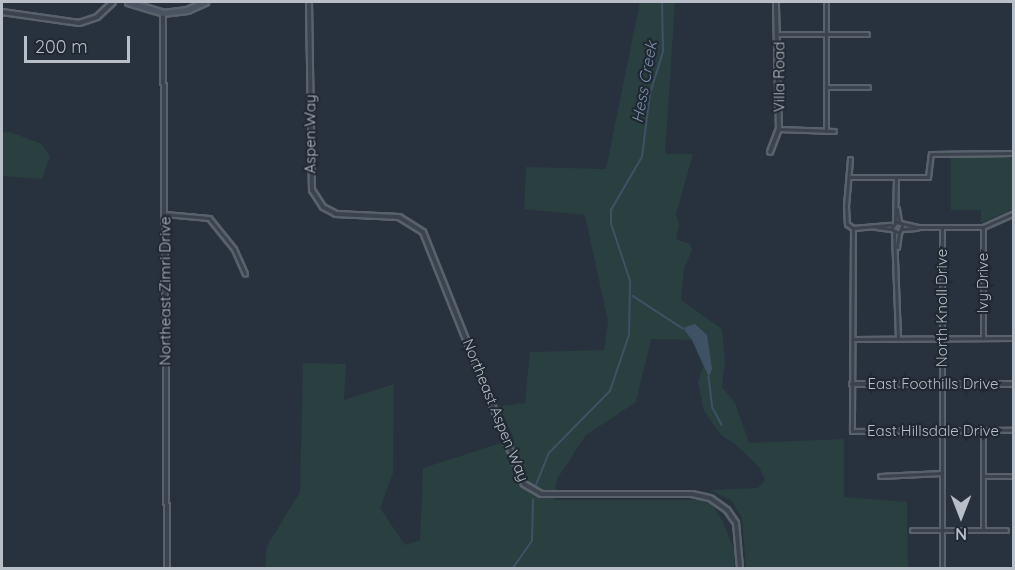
<!DOCTYPE html>
<html>
<head>
<meta charset="utf-8">
<style>
  body { margin:0 }
  #map { position:relative; width:1015px; height:570px; overflow:hidden; background:#27323e; font-family:Quicksand,sans-serif }
  div>[style] { position:absolute }
  [style*='--x'] { left:calc(var(--x)*1px); top:calc(var(--y)*1px); width:calc(var(--w)*1px); rotate:calc(var(--a)*1deg) }
  .green>* { inset:0; background:#2a3f40 }
  .water>* { inset:0; background:#3f5165 }
  .stream>* { height:1.5px; margin:-0.75px; padding:0 0.75px; transform-origin:0.75px; border-radius:0.75px; background:#3f5165 }
  .roads { filter:drop-shadow(2px 0 #59626c) drop-shadow(-2px 0 #59626c) drop-shadow(0 2px #59626c) drop-shadow(0 -2px #59626c) }
  .minor>* { height:3px; margin:-1.5px; padding:0 1.5px; transform-origin:1.5px; border-radius:1.5px; background:#3b444e }
  .tertiary>* { height:4px; margin:-2px; padding:0 2px; transform-origin:2px; border-radius:2px; background:#3b444e }
  .secondary>* { height:4.5px; margin:-2.25px; padding:0 2.25px; transform-origin:2.25px; border-radius:2.25px; background:#4a5361 }
  span { translate:-50% -50%; white-space:nowrap; text-align:center; line-height:1.15; -webkit-text-stroke:4.5px #202933; paint-order:stroke }
  .street-label { font-size:15px; color:#b8bfc9 }
  .water-label { font-size:16px; color:#7b91a9; font-style:italic }
  .frame { position:absolute; inset:0; border:3px solid #b8bfc9; pointer-events:none }
  .north { position:absolute; left:931px; top:486px; width:60px; height:60px; -webkit-text-stroke:4px #202933; paint-order:stroke; rotate:180deg; font-size:16px; font-weight:700; line-height:24px; text-align:center; color:#b8bfc9 }
  .north::after { content:''; display:block; margin:auto; width:21px; height:27px; background:#b8bfc9; clip-path:polygon(50% 0,100% 100%,50% 72%,0 100%) }
  .scale { position:absolute; left:24px; top:36px; width:106px; height:27px; box-sizing:border-box; border:3px solid #b8bfc9; border-top:0; padding-left:8px; font-size:18px; line-height:21px; white-space:nowrap; color:#b8bfc9; -webkit-text-stroke:4px #202933; paint-order:stroke }
</style>
</head>
<body>
<div id="map">
  <div class="green">
    <i style="clip-path:polygon(640px 2px,675px 2px,665px 154px,693px 154px,676px 214px,679px 225px,676px 239px,690px 244px,692px 250px,684px 269px,681px 300px,722px 329px,725px 362px,722px 387px,735px 403px,749px 443px,844px 439px,844px 497px,907px 502px,908px 568px,746px 568px,742px 518px,731px 500px,710px 490px,758px 488px,765px 480px,759px 467px,735px 444px,721px 435px,704px 411px,698px 382px,703px 367px,692px 340px,651px 339px,636px 402px,586px 435px,557px 479px,554px 500px,699px 500px,712px 505px,722px 520px,735px 552px,734px 568px,265px 568px,267px 546px,300px 492px,303px 363px,346px 364px,344px 400px,394px 384px,393px 473px,380px 508px,405px 545px,420px 540px,423px 468px,514px 439px,499px 406px,525px 403px,530px 352px,604px 350px,608px 322px,585px 215px,524px 209px,526px 167px,606px 169px)"></i>
    <i style="clip-path:polygon(10px 132px,42px 144px,50px 157px,42px 179px,2px 176px,2px 133px)"></i>
    <i style="clip-path:polygon(1008px 154px,1013px 161px,1013px 209px,981px 223px,981px 210px,951px 210px,951px 155px)"></i>
  </div>
  <div class="water">
    <i style="clip-path:polygon(695px 324px,707px 335px,712px 369px,709px 377px,692px 340px,683px 328px)"></i>
  </div>
  <div class="stream">
    <i style="--x:633;--y:296;--w:59;--a:33.1"></i>
    <i style="--x:709;--y:377;--w:31;--a:83"></i>
    <i style="--x:713;--y:408;--w:19;--a:62"></i>
    <i style="--x:536;--y:485;--w:35;--a:-68"></i>
    <i style="--x:549;--y:453;--w:87;--a:-45.5"></i>
    <i style="--x:610;--y:391;--w:59;--a:-71.3"></i>
    <i style="--x:629;--y:335;--w:54;--a:-88.9"></i>
    <i style="--x:630;--y:281;--w:60;--a:-108.4"></i>
    <i style="--x:611;--y:224;--w:14;--a:-90"></i>
    <i style="--x:611;--y:210;--w:61;--a:-59.7"></i>
    <i style="--x:642;--y:157;--w:64;--a:-82.8"></i>
    <i style="--x:650;--y:94;--w:44;--a:-72.8"></i>
    <i style="--x:663;--y:52;--w:50;--a:-91.1"></i>
    <i style="--x:513;--y:568;--w:33;--a:-55"></i>
    <i style="--x:532;--y:541;--w:41;--a:-88.6"></i>
  </div>
  <div class="roads">
    <div class="minor">
      <i style="--x:779;--y:34;--w:88;--a:0"></i>
      <i style="--x:826;--y:87;--w:42;--a:0"></i>
      <i style="--x:779;--y:129;--w:55;--a:2.1"></i>
      <i style="--x:826;--y:131;--w:129;--a:-90"></i>
      <i style="--x:850;--y:159;--w:47;--a:94.9"></i>
      <i style="--x:846;--y:206;--w:18;--a:87"></i>
      <i style="--x:847;--y:224;--w:7;--a:34"></i>
      <i style="--x:853;--y:228;--w:203;--a:90.3"></i>
      <i style="--x:852;--y:431;--w:162;--a:-0.4"></i>
      <i style="--x:851;--y:177;--w:77;--a:0"></i>
      <i style="--x:928;--y:177;--w:23;--a:-83"></i>
      <i style="--x:931;--y:154;--w:83;--a:-0.7"></i>
      <i style="--x:897;--y:209;--w:13;--a:81"></i>
      <i style="--x:165;--y:214;--w:44;--a:5.2"></i>
      <i style="--x:209;--y:218;--w:40;--a:51"></i>
      <i style="--x:234;--y:249;--w:27;--a:66"></i>
      <i style="--x:895;--y:222;--w:45;--a:-88.7"></i>
      <i style="--x:902;--y:226;--w:8;--a:113"></i>
      <i style="--x:899;--y:233;--w:9;--a:-153"></i>
      <i style="--x:891;--y:229;--w:9;--a:-54"></i>
      <i style="--x:896;--y:222;--w:23;--a:13"></i>
      <i style="--x:918;--y:227;--w:65;--a:0"></i>
      <i style="--x:983;--y:227;--w:34;--a:-24"></i>
      <i style="--x:876;--y:227;--w:15;--a:8"></i>
      <i style="--x:942;--y:227;--w:341;--a:90"></i>
      <i style="--x:983;--y:227;--w:111;--a:90"></i>
      <i style="--x:853;--y:228;--w:38;--a:-5"></i>
      <i style="--x:902;--y:229;--w:14;--a:-4"></i>
      <i style="--x:894;--y:233;--w:106;--a:87.8"></i>
      <i style="--x:897;--y:247;--w:14;--a:-82"></i>
      <i style="--x:853;--y:339;--w:161;--a:-0.4"></i>
      <i style="--x:983;--y:430;--w:100;--a:90"></i>
      <i style="--x:880;--y:476;--w:62;--a:-2.8"></i>
      <i style="--x:983;--y:476;--w:31;--a:0"></i>
      <i style="--x:912;--y:530;--w:94;--a:0"></i>
    </div>
    <div class="tertiary">
      <i style="--x:309;--y:2;--w:188;--a:89.1"></i>
      <i style="--x:312;--y:190;--w:20;--a:57"></i>
      <i style="--x:323;--y:207;--w:15;--a:28"></i>
      <i style="--x:336;--y:214;--w:63;--a:2.7"></i>
      <i style="--x:399;--y:217;--w:28;--a:32"></i>
      <i style="--x:423;--y:232;--w:271;--a:68.2"></i>
      <i style="--x:524;--y:484;--w:20;--a:30"></i>
      <i style="--x:541;--y:494;--w:151;--a:0"></i>
      <i style="--x:692;--y:494;--w:18;--a:13"></i>
      <i style="--x:710;--y:498;--w:21;--a:35"></i>
      <i style="--x:727;--y:510;--w:16;--a:55"></i>
      <i style="--x:736;--y:523;--w:45;--a:84.9"></i>
      <i style="--x:2;--y:12;--w:78;--a:8.1"></i>
      <i style="--x:79;--y:23;--w:19;--a:-18"></i>
      <i style="--x:97;--y:17;--w:22;--a:-43"></i>
      <i style="--x:163;--y:13;--w:555;--a:89.59"></i>
      <i style="--x:770;--y:152;--w:25;--a:-69"></i>
      <i style="--x:779;--y:129;--w:127;--a:-91.4"></i>
      <i style="--x:852;--y:384;--w:162;--a:0"></i>
    </div>
    <div class="secondary">
      <i style="--x:128;--y:2;--w:37;--a:17"></i>
      <i style="--x:163;--y:13;--w:24;--a:-7"></i>
      <i style="--x:187;--y:10;--w:20;--a:-24"></i>
    </div>
  </div>
  <div class="street-label">
    <span style="left:779px;top:77px;rotate:-90deg">Villa Road</span>
    <span style="left:310px;top:134px;rotate:-90deg">Aspen Way</span>
    <span style="left:983px;top:283px;rotate:-90deg">Ivy Drive</span>
    <span style="left:165px;top:291px;rotate:-90deg">Northeast Zimri Drive</span>
    <span style="left:942px;top:308px;rotate:-90deg">North Knoll Drive</span>
    <span style="left:933px;top:384px">East Foothills Drive</span>
    <span style="left:496px;top:410px;rotate:68deg">Northeast Aspen Way</span>
    <span style="left:933px;top:431px">East Hillsdale Drive</span>
  </div>
  <div class="water-label">
    <span style="left:644px;top:82px;rotate:-80deg">Hess Creek</span>
  </div>
  <div class="frame"></div>
  <div class="north">N</div>
  <div class="scale">200 m</div>
</div>
</body>
</html>
